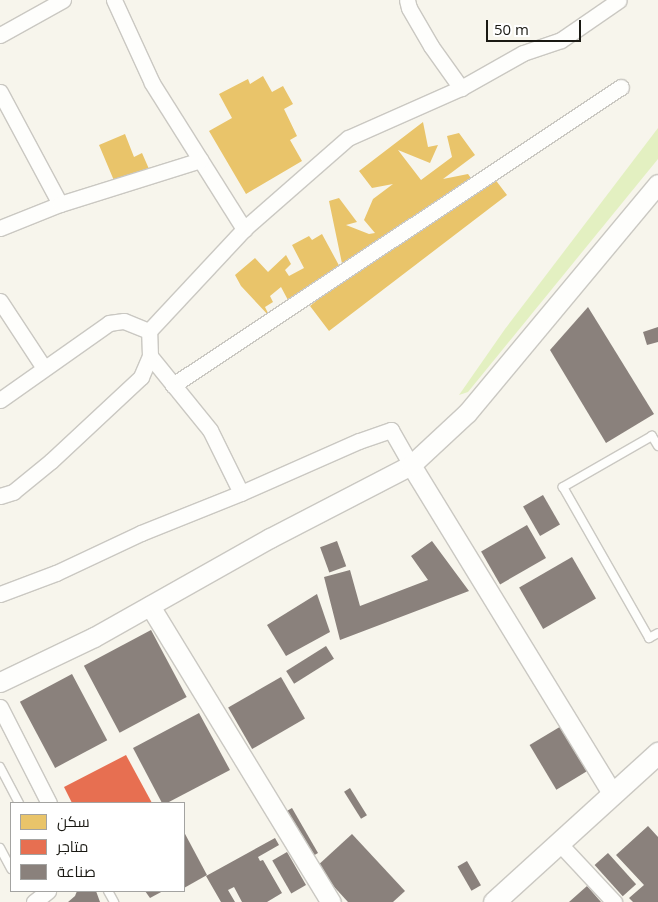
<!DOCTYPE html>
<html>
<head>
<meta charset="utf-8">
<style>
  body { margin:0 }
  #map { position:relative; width:658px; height:902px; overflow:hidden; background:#f7f5ec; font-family:"Open Sans",Cairo,sans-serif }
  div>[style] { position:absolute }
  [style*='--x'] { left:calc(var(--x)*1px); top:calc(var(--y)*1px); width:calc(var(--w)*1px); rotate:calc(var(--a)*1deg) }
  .green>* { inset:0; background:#e3f0c1 }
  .homes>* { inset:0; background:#e9c46a }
  .shops>* { inset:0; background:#e76f51 }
  .industry>* { inset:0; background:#8a817c; transform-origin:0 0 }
  .roads { filter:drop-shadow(1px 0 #cac8c2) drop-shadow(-1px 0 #cac8c2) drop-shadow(0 1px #cac8c2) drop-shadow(0 -1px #cac8c2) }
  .service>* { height:8px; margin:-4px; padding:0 4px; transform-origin:4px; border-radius:4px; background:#fefefc }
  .minor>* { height:15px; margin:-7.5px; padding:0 7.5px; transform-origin:7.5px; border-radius:7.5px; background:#fefefc }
  .tertiary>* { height:19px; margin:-9.5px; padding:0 9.5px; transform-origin:9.5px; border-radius:9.5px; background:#fefefc }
  .secondary>* { height:21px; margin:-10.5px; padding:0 10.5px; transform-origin:10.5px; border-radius:10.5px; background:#fefefc }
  span { translate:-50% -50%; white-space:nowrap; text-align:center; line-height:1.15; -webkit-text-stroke:5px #fff; paint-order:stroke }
  .legend { position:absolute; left:10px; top:802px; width:175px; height:90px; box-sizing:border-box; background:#fff; border:1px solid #a3a3a1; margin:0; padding:6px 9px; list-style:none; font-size:15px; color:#1a1913 }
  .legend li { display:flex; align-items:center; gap:10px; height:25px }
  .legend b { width:25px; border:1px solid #a3a3a1 }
  .scale { position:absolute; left:486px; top:20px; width:95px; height:22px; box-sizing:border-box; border:2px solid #1a1913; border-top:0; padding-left:6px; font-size:15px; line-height:18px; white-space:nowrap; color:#1a1913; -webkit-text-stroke:4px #fff; paint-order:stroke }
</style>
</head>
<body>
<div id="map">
  <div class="green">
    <i style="clip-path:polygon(658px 128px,658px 159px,468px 392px,459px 395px,505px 329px)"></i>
  </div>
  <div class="homes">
    <i style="clip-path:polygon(263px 76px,272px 92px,283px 86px,293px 104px,284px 109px,297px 136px,290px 140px,302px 161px,246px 194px,209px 131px,232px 118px,219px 94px,248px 79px,250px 84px)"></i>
    <i style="clip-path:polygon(423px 122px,428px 147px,438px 145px,430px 163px,398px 150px,421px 180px,452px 157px,447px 136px,459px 133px,475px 155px,443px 179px,468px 174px,476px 185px,491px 174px,507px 195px,329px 331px,310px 306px,345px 278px,329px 201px,339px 198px,357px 222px,346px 225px,369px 234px,375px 233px,364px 220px,373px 199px,393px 184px,372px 188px,359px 171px)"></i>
    <i style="clip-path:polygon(125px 134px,134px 157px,142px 153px,149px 169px,115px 183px,99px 145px)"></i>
    <i style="clip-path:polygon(322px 234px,342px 271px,289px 302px,281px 287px,270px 296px,273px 302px,265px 307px,270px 317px,241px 286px,235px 275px,255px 258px,268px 272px,286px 255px,291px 264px,285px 270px,289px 276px,304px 268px,292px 245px,309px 236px,312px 240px)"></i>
  </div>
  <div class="shops">
    <i style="clip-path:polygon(126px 755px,152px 803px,72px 803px,64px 787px)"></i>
  </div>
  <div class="industry">
    <i style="clip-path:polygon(588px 307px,654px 414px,606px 443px,550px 350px)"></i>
    <i style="clip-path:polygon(658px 327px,658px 342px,647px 345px,643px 332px)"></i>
    <i style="left:543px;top:495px;width:34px;height:23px;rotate:60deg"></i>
    <i style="left:527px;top:525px;width:38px;height:53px;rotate:60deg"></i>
    <i style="left:337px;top:541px;width:27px;height:18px;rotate:70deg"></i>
    <i style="clip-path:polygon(432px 541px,469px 591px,340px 640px,324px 577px,350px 570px,360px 606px,428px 580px,411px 556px)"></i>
    <i style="left:572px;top:557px;width:48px;height:61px;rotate:60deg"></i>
    <i style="clip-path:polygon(317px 594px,330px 632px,286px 656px,267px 625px)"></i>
    <i style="left:151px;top:630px;width:76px;height:76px;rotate:62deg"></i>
    <i style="left:326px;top:646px;width:15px;height:47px;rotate:58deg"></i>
    <i style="left:72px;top:674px;width:75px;height:59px;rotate:62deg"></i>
    <i style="left:281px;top:677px;width:48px;height:61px;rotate:60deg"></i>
    <i style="clip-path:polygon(199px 713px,230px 770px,167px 803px,162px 803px,133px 748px)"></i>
    <i style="left:563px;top:725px;width:52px;height:39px;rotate:59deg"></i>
    <i style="left:350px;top:788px;width:32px;height:7px;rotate:58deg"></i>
    <i style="left:292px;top:808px;width:52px;height:11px;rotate:60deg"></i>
    <i style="clip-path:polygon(648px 826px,658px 837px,658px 902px,633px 902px,629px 898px,644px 885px,616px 855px)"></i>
    <i style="clip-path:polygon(184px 832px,207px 875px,184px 888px)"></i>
    <i style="clip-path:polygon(352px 834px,405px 891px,393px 902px,348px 902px,316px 867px)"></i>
    <i style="clip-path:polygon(275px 838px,279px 845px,258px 857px,260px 861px,263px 860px,282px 893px,267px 902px,242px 902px,234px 887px,228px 890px,235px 902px,221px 902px,206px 876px)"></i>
    <i style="left:287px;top:852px;width:38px;height:17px;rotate:60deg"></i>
    <i style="left:608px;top:853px;width:42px;height:18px;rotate:48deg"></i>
    <i style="left:467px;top:861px;width:28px;height:11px;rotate:60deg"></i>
    <i style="clip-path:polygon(587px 886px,601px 902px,569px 902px)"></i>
    <i style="clip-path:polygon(77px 891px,96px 891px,100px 902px,68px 902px,75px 896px)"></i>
    <i style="clip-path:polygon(145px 891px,163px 891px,150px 898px)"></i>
  </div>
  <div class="roads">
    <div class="service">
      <i style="--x:658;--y:446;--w:12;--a:-121"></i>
      <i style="--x:652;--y:436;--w:103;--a:150.2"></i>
      <i style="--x:563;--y:487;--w:174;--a:60.3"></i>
      <i style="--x:649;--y:638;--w:10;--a:-29"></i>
      <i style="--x:0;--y:767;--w:41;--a:62.2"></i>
      <i style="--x:0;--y:848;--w:24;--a:62"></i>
      <i style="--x:108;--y:891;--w:13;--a:61"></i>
    </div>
    <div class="minor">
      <i style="--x:114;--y:0;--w:91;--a:65.4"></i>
      <i style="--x:152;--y:83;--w:173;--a:57.8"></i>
      <i style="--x:407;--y:0;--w:8;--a:76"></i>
      <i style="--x:409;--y:8;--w:44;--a:59.9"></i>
      <i style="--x:431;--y:46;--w:52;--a:54.5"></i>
      <i style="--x:0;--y:35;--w:72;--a:-29.1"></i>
      <i style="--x:0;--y:92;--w:127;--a:61.8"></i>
      <i style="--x:0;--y:228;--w:65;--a:-21.8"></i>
      <i style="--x:60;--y:204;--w:147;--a:-17.4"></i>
      <i style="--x:0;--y:301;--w:80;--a:56.7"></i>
      <i style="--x:150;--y:356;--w:95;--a:51"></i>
      <i style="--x:210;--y:430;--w:70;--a:63.8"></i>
      <i style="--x:173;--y:385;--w:538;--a:-33.63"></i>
      <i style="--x:0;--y:400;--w:133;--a:-35.2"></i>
      <i style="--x:109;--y:323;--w:15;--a:-8"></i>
      <i style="--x:124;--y:321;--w:27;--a:22"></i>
      <i style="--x:0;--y:496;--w:14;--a:-17"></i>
      <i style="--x:13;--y:492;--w:49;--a:-39.2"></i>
      <i style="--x:51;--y:461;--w:123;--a:-43"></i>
      <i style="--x:141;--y:377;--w:23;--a:-67"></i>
      <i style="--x:150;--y:356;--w:25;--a:-92"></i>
      <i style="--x:149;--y:331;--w:139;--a:-47"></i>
      <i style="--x:244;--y:229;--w:138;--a:-41.2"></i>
      <i style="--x:348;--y:138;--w:124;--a:-23.9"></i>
      <i style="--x:461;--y:88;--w:71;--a:-29.4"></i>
      <i style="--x:523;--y:53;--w:40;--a:-18.9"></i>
      <i style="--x:561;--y:40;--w:70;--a:-34.6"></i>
      <i style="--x:0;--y:594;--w:60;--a:-20.6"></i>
      <i style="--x:56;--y:573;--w:94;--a:-25.2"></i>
      <i style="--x:141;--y:533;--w:108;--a:-21.8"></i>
      <i style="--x:241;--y:493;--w:129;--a:-23.8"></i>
      <i style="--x:359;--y:441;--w:34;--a:-19"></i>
      <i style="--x:391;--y:430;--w:40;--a:60.3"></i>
      <i style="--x:0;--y:707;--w:108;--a:63"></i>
      <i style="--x:559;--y:843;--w:81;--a:47"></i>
      <i style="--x:34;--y:902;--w:18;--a:-38"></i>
    </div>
    <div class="tertiary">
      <i style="--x:411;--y:465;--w:386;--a:58.5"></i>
      <i style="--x:150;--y:606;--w:347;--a:58.6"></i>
      <i style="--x:0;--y:682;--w:104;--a:-25.6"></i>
      <i style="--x:94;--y:637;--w:202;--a:-29.4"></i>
      <i style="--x:270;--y:538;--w:159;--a:-27.4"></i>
      <i style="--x:411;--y:465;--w:76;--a:-42.9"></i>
      <i style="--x:467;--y:413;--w:298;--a:-50.2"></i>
    </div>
    <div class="secondary">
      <i style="--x:494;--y:902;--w:222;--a:-42.3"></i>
    </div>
  </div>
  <ul class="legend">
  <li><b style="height:14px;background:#e9c46a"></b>سكن</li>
  <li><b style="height:14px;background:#e76f51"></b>متاجر</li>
  <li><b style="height:14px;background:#8a817c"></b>صناعة</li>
  </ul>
  <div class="scale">50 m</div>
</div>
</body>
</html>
